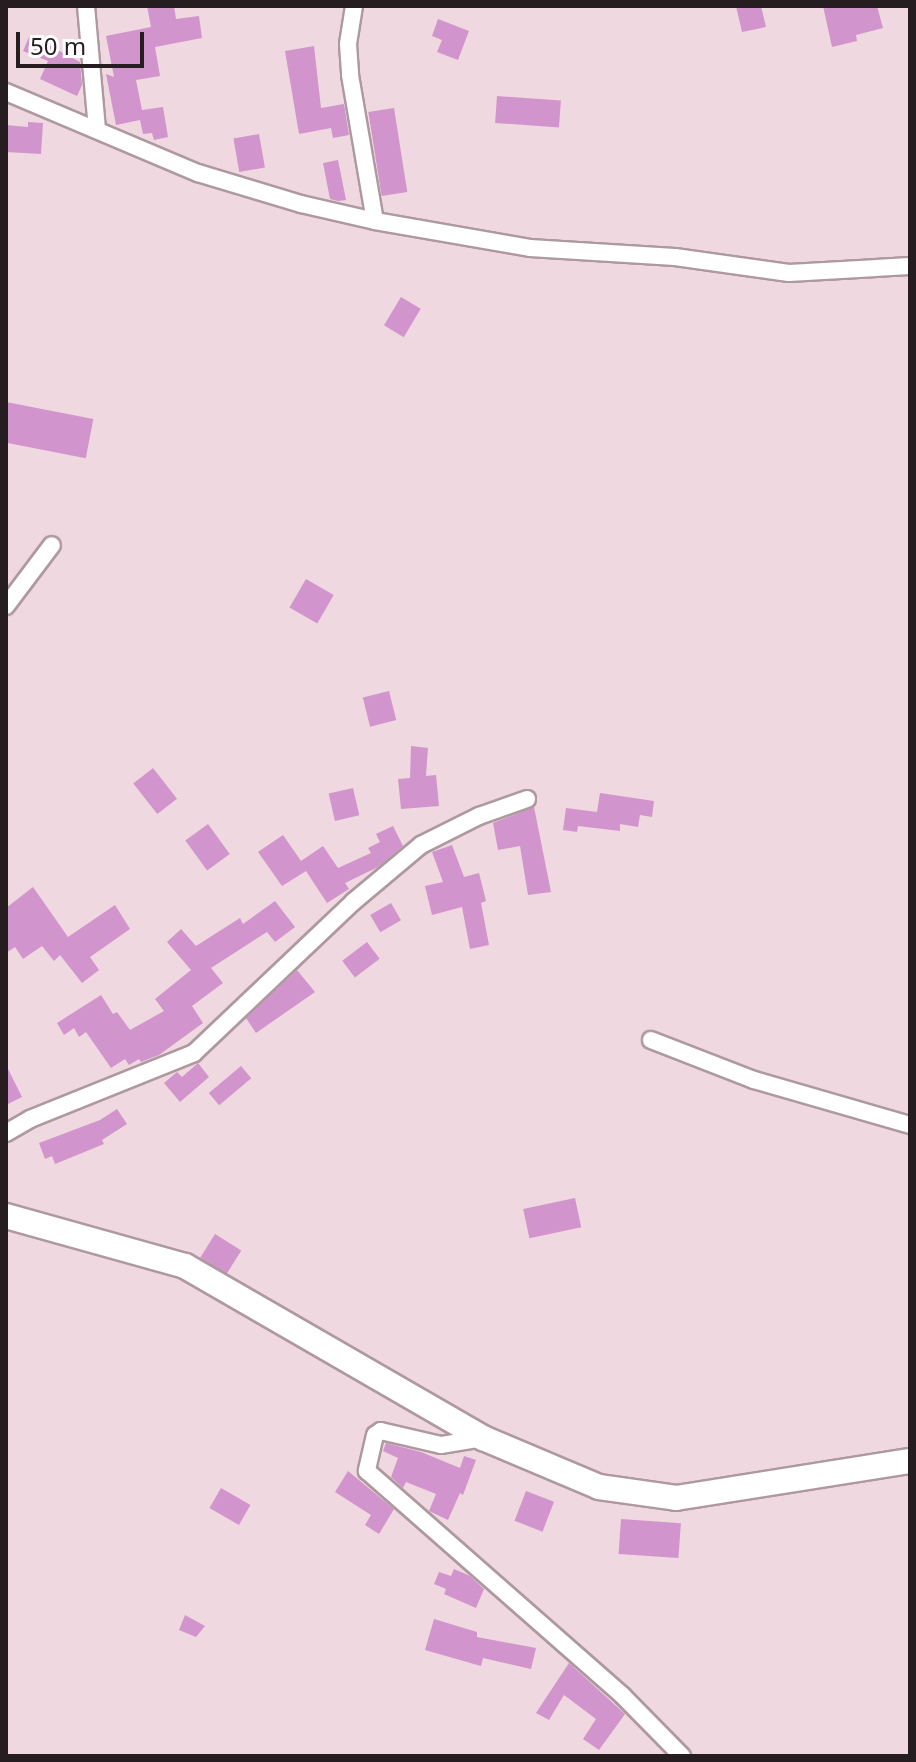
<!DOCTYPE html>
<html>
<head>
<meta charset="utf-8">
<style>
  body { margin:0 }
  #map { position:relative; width:916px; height:1762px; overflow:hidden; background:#efd8df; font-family:"Noto Sans",sans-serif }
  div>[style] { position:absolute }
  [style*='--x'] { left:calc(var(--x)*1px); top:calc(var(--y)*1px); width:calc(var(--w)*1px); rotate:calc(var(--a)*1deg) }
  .building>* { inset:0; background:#d294cc; transform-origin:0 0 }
  .roads { filter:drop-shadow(2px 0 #ae999f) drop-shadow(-2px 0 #ae999f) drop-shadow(0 2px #ae999f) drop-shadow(0 -2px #ae999f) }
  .street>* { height:16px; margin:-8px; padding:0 8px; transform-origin:8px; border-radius:8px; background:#fff }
  .secondary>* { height:24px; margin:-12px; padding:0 12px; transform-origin:12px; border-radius:12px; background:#fff }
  span { translate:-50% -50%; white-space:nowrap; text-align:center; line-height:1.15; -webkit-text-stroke:6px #fff; paint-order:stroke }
  .frame { position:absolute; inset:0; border:8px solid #251d1f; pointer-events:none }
  .scale { position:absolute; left:16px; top:32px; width:128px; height:36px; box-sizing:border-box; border:4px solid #251d1f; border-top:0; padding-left:10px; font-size:24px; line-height:28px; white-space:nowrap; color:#251d1f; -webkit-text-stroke:6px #fff; paint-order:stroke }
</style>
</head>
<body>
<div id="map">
  <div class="building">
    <i style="clip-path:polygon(147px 6px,174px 6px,176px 19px,199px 16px,202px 38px,155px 47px,160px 76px,136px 80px,142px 110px,163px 107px,168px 137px,154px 140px,152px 133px,143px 134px,140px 120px,116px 125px,106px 74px,114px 77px,106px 36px,151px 27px)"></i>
    <i style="clip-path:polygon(736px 6px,761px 6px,766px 27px,742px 32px)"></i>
    <i style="clip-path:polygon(823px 6px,877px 6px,883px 28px,856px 35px,857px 41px,832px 47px)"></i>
    <i style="clip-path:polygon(438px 19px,469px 31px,458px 60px,437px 52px,442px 40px,432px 36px)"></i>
    <i style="clip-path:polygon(30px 35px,80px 62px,82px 85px,77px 96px,40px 79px,48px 61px,23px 51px)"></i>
    <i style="clip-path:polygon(314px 46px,321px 108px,344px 104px,349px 135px,333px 138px,331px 128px,299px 134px,285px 51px)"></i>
    <i style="left:497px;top:96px;width:64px;height:27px;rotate:4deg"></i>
    <i style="left:394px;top:108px;width:85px;height:26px;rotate:81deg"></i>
    <i style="clip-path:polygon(28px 122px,43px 123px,41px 154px,6px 152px,6px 125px,28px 127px)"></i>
    <i style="left:259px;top:134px;width:34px;height:26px;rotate:80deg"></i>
    <i style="clip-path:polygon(338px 160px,346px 200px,338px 201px,330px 199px,323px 163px)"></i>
    <i style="left:401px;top:297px;width:23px;height:33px;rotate:31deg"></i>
    <i style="left:6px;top:402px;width:89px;height:40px;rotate:11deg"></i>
    <i style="left:306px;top:579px;width:32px;height:33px;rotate:30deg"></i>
    <i style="left:389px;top:691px;width:30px;height:27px;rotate:76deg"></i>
    <i style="clip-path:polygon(411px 746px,428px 748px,426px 776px,436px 775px,439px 806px,401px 809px,398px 779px,410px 778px)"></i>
    <i style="left:153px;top:768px;width:39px;height:25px;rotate:52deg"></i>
    <i style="left:353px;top:788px;width:28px;height:25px;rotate:77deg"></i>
    <i style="clip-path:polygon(600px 793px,654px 801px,652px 817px,640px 815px,638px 827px,620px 824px,620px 831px,578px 826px,577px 832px,563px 830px,566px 808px,597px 812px)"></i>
    <i style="clip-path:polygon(534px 807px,551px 892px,528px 895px,520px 846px,498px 850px,493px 823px)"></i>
    <i style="left:208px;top:824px;width:37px;height:28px;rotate:54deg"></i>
    <i style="clip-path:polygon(393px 826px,403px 846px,378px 867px,345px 883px,349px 889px,327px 903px,306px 871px,282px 886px,258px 852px,283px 835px,301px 861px,323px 846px,338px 868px,371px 853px,368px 848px,380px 842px,376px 834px)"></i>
    <i style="clip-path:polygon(452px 845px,464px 877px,479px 873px,486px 901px,481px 903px,489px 945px,470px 949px,462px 907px,432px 915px,425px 886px,443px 882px,432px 852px)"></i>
    <i style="clip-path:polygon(33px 887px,68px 937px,115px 905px,130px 929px,90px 957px,99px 970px,82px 983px,60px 955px,54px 961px,42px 946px,23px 959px,15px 947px,6px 953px,6px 908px)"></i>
    <i style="clip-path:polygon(275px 901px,295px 927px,275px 942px,267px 932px,211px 968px,223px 983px,192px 1006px,203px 1023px,159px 1055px,141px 1062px,139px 1059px,129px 1065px,125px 1059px,111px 1068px,86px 1032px,79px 1037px,74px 1028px,64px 1035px,57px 1023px,101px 995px,113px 1014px,117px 1012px,130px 1030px,164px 1011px,155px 999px,191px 970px,167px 942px,181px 929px,196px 946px,240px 918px,243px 924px)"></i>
    <i style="left:391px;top:903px;width:20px;height:24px;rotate:60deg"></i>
    <i style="left:367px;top:942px;width:21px;height:31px;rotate:53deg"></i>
    <i style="clip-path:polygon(297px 970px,315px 992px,256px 1033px,246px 1018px)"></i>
    <i style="clip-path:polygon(198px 1063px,209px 1077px,180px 1102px,164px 1083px,177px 1072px,182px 1077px)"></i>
    <i style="clip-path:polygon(6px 1065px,22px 1097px,6px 1105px)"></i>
    <i style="left:241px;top:1066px;width:16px;height:42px;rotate:50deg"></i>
    <i style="clip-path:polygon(117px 1109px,127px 1124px,102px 1140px,104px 1144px,55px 1164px,52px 1156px,45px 1159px,39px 1143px,100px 1120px)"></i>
    <i style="left:575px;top:1198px;width:30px;height:53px;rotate:78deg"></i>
    <i style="left:215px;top:1234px;width:31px;height:28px;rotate:32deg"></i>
    <i style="clip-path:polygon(386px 1443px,421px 1452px,460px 1468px,464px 1456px,476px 1460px,463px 1495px,460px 1493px,448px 1520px,429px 1511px,436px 1494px,406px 1482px,403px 1488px,391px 1477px,398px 1458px,383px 1451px)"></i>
    <i style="clip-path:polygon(348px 1471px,394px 1509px,379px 1534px,365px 1525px,371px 1515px,335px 1492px)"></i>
    <i style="left:221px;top:1488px;width:34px;height:23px;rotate:30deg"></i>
    <i style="left:526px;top:1491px;width:30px;height:32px;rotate:21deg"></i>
    <i style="left:621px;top:1519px;width:60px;height:35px;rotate:4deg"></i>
    <i style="clip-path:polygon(454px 1569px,470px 1576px,484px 1589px,476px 1608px,444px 1594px,446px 1589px,434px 1584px,439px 1572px,451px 1576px)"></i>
    <i style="clip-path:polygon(185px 1615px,205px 1626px,196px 1637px,179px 1630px)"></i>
    <i style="clip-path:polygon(434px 1619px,477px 1632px,477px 1637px,536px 1648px,531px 1669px,483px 1658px,481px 1666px,425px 1650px)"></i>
    <i style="clip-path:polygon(569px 1663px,625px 1714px,599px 1750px,583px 1739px,596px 1719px,564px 1695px,549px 1720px,536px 1713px)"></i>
  </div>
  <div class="roads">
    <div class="street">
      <i style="--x:86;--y:6;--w:124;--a:84.9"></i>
      <i style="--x:354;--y:6;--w:38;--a:99"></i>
      <i style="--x:348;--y:44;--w:31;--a:86"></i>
      <i style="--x:350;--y:75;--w:148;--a:80.3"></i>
      <i style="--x:6;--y:92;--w:208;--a:22.9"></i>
      <i style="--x:198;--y:173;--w:108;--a:16.8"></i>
      <i style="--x:301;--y:204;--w:76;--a:12.9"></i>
      <i style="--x:375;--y:221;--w:157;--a:9.9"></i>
      <i style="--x:530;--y:248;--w:145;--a:3.6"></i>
      <i style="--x:675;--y:257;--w:115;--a:8"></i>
      <i style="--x:789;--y:273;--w:121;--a:-3.3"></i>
      <i style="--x:6;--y:606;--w:76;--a:-53"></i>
      <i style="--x:651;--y:1040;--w:110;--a:21.2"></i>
      <i style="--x:754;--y:1080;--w:162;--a:16.1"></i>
      <i style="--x:6;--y:1133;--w:28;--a:-30"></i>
      <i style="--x:30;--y:1119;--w:177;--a:-21.9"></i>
      <i style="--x:194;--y:1053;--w:219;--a:-43.5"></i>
      <i style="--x:353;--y:902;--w:89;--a:-40"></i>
      <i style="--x:421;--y:845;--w:65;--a:-26.6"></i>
      <i style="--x:479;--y:816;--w:51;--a:-19.5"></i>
      <i style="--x:483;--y:1438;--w:43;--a:170.5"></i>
      <i style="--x:441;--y:1445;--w:62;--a:-166.9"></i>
      <i style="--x:381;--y:1431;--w:7;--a:146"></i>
      <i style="--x:375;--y:1435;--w:37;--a:103"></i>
      <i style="--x:367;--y:1471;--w:341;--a:41.3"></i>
      <i style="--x:623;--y:1696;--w:84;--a:45.5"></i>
    </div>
    <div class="secondary">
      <i style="--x:6;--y:1216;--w:186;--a:15.6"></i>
      <i style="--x:185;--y:1266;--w:344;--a:30"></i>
      <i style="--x:483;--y:1438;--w:126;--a:22.9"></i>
      <i style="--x:599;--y:1487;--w:78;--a:8.1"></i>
      <i style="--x:676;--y:1498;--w:237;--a:-9"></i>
    </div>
  </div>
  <div class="frame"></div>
  <div class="scale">50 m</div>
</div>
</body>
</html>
